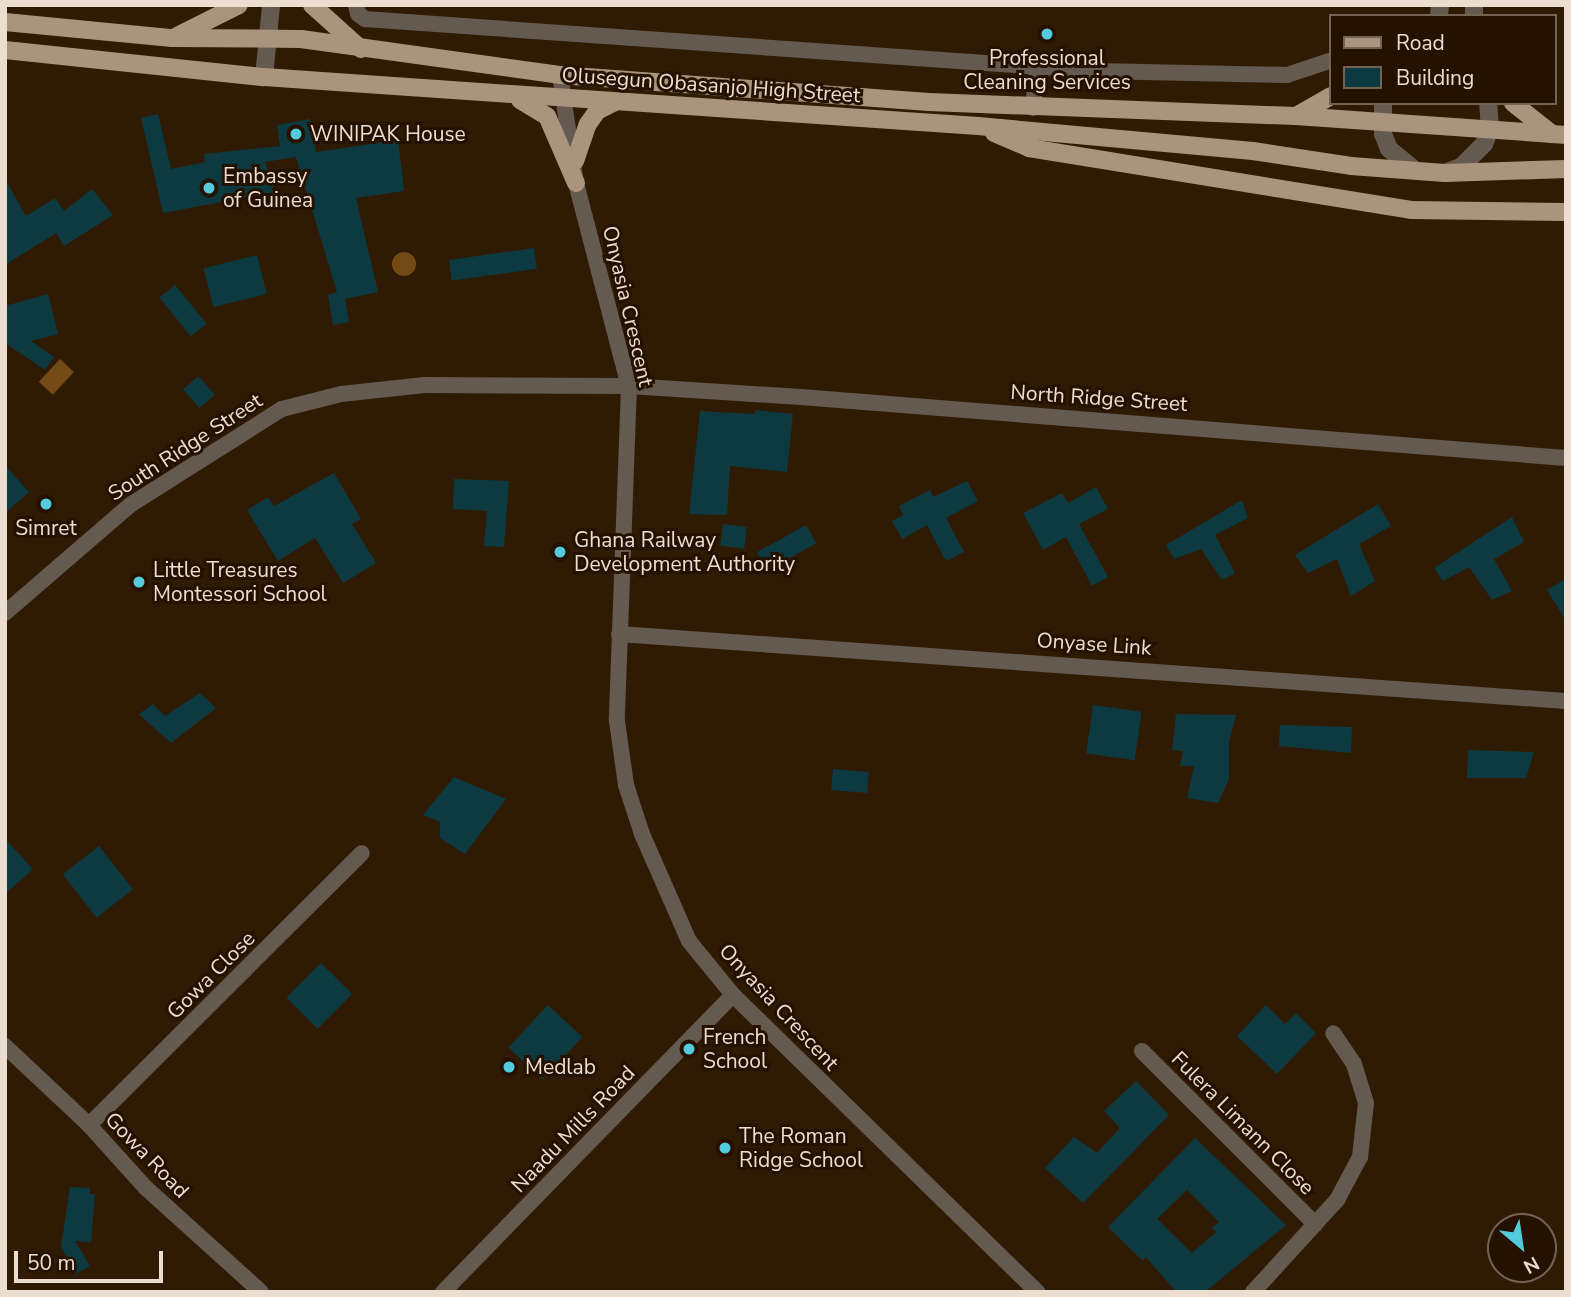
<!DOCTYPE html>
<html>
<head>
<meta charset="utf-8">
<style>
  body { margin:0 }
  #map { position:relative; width:1571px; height:1297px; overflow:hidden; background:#2f1b03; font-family:"Nunito Sans",sans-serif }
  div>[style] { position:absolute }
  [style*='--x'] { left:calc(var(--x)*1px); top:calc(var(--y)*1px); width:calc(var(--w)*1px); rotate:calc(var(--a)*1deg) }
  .water>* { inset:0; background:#744a17; transform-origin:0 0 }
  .round { border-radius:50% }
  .building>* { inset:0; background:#0d3a41; transform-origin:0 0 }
  .minor>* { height:16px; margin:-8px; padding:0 8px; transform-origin:8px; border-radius:8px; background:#655a4f }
  .tertiary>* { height:18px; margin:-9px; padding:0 9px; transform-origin:9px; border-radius:9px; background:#655a4f }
  .primary>* { height:18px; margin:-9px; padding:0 9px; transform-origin:9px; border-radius:9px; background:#aa947e }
  .dots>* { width:19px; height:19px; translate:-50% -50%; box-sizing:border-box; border:4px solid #251100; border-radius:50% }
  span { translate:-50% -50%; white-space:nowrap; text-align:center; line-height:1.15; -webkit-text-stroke:6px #251100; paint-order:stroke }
  .poi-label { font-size:21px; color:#ebded0 }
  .left { translate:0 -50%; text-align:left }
  .street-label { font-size:21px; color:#ebded0 }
  .frame { position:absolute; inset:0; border:7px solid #ebded0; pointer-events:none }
  .legend { position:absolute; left:1329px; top:14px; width:228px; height:91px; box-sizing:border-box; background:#251100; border:2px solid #746353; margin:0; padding:9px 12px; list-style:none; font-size:21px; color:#ebded0 }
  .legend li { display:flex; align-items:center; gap:14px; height:35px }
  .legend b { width:35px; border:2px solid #746353 }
  .north { position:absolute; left:1487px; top:1213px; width:70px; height:70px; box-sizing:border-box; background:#251100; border:2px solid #746353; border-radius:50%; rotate:151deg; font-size:19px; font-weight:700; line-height:28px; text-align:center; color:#ebded0 }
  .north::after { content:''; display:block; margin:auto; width:24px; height:32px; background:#54cadd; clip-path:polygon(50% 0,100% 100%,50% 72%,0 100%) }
  .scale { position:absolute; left:14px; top:1251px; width:149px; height:32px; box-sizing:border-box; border:4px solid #ebded0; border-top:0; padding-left:9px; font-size:21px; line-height:24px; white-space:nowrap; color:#ebded0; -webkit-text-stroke:5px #251100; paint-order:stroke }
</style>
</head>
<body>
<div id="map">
  <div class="water">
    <i class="round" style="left:392px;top:252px;width:24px;height:24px"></i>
    <i style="left:60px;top:359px;width:19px;height:31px;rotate:43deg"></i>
  </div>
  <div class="building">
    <i style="clip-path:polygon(158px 114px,171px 169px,205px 162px,204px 154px,280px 146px,277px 125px,310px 119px,316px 152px,398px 140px,404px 191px,356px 198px,378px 292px,345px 299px,349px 322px,333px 325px,328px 295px,337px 292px,296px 157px,265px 162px,275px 192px,163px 213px,141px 118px)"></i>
    <i style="clip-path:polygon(5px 179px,26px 216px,55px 198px,64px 211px,92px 189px,113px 215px,64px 246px,56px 233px,5px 265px)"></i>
    <i style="left:534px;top:248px;width:21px;height:86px;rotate:82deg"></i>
    <i style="left:257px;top:255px;width:40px;height:55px;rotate:76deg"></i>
    <i style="left:175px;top:285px;width:50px;height:20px;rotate:51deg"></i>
    <i style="clip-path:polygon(48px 294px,58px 334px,31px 341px,54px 357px,45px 370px,5px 343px,5px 306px)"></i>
    <i style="left:198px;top:376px;width:25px;height:20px;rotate:48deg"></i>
    <i style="clip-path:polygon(755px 410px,793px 414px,787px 472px,730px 466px,727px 515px,689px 514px,700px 411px,755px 414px)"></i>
    <i style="clip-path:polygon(5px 465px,29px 492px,5px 513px)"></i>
    <i style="clip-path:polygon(334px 473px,361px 519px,352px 524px,376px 563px,343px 583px,315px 538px,278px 561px,247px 510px,268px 497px,274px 506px)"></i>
    <i style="clip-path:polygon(454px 479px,509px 481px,504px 547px,484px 546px,487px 511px,453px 509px)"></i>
    <i style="clip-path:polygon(967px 481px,978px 501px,946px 518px,964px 552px,946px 561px,927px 525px,902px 539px,892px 521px,903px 515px,899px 506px,930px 490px,933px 497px)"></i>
    <i style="clip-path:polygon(1096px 487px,1108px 509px,1079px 524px,1108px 577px,1092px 586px,1066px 537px,1043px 550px,1023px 513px,1062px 493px,1068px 503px)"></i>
    <i style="clip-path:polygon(1242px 500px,1248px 518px,1215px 535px,1235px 573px,1222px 580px,1201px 549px,1174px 559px,1166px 545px)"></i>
    <i style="clip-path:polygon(1378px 504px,1391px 526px,1359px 544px,1375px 581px,1351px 596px,1337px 559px,1308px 573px,1295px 555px)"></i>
    <i style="clip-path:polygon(1512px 517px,1524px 542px,1494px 559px,1512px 591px,1492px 600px,1469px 567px,1443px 581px,1434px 568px)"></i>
    <i style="left:723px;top:524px;width:24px;height:22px;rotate:7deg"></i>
    <i style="left:806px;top:525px;width:21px;height:56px;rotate:61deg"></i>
    <i style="clip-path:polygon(1566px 579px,1566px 621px,1547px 590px)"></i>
    <i style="clip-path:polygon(200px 693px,216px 708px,171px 743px,139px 714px,153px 704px,165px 716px)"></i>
    <i style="left:1093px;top:705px;width:49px;height:49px;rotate:8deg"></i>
    <i style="clip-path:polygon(1176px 714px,1236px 715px,1229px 742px,1229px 779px,1218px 803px,1187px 798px,1194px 766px,1180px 766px,1183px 751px,1172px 750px)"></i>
    <i style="clip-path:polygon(1280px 725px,1352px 727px,1351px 753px,1279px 746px)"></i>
    <i style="clip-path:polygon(1468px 750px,1534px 752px,1526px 778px,1467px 778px)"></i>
    <i style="left:833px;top:769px;width:36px;height:21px;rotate:5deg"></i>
    <i style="clip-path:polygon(454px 777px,506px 799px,465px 854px,440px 838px,440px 822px,423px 815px)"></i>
    <i style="clip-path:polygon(5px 839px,33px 869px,5px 894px)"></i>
    <i style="left:99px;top:846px;width:55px;height:46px;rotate:52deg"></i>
    <i style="left:321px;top:963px;width:44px;height:49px;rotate:45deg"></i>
    <i style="left:548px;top:1005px;width:47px;height:58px;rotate:43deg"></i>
    <i style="clip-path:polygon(1266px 1005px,1285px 1024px,1296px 1013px,1316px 1033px,1277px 1074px,1237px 1036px)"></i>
    <i style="clip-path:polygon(1136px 1081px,1169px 1115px,1083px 1203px,1045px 1168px,1074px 1137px,1097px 1153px,1120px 1128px,1104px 1111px)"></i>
    <i style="clip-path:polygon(evenodd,1195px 1138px,1286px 1225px,1205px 1292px,1176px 1292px,1146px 1257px,1143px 1261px,1108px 1227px,1195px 1138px,1187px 1190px,1219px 1222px,1212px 1228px,1216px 1232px,1192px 1253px,1157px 1219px,1187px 1190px)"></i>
    <i style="clip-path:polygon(70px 1187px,90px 1188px,90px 1194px,95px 1194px,91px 1242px,75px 1241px,90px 1266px,76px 1274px,61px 1247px)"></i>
  </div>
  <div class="minor">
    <i style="--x:356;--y:5;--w:9;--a:77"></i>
    <i style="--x:358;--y:14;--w:9;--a:36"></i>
    <i style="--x:365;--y:19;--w:734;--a:4.06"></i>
    <i style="--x:1097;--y:71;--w:190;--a:1.2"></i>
    <i style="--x:1287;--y:75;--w:44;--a:-18.4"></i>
    <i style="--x:560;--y:75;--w:109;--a:81.6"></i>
    <i style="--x:576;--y:183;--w:210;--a:75.4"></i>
    <i style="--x:629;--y:386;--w:335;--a:92.1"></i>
    <i style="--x:617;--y:721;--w:65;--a:82"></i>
    <i style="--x:626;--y:785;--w:52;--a:71.9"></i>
    <i style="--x:642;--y:834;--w:117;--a:66.3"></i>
    <i style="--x:689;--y:941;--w:70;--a:50.8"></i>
    <i style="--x:733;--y:995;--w:425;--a:44.3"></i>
    <i style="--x:1033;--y:108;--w:41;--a:-84.4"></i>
    <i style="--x:5;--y:613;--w:165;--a:-40.8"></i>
    <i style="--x:130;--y:505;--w:180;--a:-32.3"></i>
    <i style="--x:282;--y:409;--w:61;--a:-14.3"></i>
    <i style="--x:341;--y:394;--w:84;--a:-6.1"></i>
    <i style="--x:425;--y:385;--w:204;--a:0.3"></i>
    <i style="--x:629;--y:386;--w:172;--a:3.7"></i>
    <i style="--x:801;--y:397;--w:767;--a:4.56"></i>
    <i style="--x:619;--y:634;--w:949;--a:4.05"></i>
    <i style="--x:5;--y:1046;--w:115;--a:43.2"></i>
    <i style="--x:89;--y:1125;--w:85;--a:47.9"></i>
    <i style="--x:146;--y:1188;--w:155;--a:42.1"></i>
    <i style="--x:1142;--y:1051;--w:245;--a:45"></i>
    <i style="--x:89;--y:1125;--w:385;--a:-44.9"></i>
    <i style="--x:443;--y:1292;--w:415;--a:-45.7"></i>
    <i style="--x:1253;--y:1292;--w:125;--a:-47.6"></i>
    <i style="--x:1337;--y:1200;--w:49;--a:-61.9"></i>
    <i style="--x:1360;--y:1157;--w:54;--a:-83.7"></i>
    <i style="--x:1366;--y:1103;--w:41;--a:-107.1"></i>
    <i style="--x:1354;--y:1064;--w:37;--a:-124"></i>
  </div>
  <div class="tertiary">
    <i style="--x:1439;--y:16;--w:11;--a:-85"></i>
    <i style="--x:1474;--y:16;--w:11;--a:-90"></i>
    <i style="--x:264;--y:77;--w:72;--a:-84.4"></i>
    <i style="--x:1383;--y:103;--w:31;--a:90"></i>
    <i style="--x:1383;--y:134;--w:16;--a:68"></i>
    <i style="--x:1389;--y:149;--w:32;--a:39"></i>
    <i style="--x:1445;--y:173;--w:17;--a:-21"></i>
    <i style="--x:1461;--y:167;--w:33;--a:-45"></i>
    <i style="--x:1484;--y:144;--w:16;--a:-68"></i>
    <i style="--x:1490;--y:129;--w:26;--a:-94"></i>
  </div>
  <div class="primary">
    <i style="--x:312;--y:5;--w:66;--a:41.9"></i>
    <i style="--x:5;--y:22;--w:168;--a:5.5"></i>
    <i style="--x:172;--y:38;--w:129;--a:0.4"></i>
    <i style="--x:301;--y:39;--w:261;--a:7.9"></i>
    <i style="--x:560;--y:75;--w:370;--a:4.2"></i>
    <i style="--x:929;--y:102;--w:367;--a:2.2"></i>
    <i style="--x:1296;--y:116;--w:271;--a:4"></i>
    <i style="--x:177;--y:36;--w:69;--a:-26.6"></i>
    <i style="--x:5;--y:50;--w:260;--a:6"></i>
    <i style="--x:264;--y:77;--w:716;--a:3.93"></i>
    <i style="--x:978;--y:126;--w:276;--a:5.2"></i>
    <i style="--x:1253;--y:151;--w:99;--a:8.7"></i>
    <i style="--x:1351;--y:166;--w:94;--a:4.3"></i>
    <i style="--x:1445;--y:173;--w:121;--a:-1.9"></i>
    <i style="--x:520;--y:100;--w:31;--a:31"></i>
    <i style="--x:547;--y:116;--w:73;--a:66.6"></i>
    <i style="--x:1513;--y:103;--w:50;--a:38.5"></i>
    <i style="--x:1296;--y:116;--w:40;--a:-29.7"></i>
    <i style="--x:994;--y:133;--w:38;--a:23"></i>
    <i style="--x:1029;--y:148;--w:387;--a:9.2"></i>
    <i style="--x:1411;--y:210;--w:155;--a:0.7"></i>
    <i style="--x:575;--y:161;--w:39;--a:-71"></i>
    <i style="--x:588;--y:124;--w:16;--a:-55"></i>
    <i style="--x:597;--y:111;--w:20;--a:-27"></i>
  </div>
  <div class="dots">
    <i style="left:1047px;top:34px;background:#54cadd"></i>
    <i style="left:296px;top:134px;background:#54cadd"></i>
    <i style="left:209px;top:188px;background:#54cadd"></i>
    <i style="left:46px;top:504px;background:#54cadd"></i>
    <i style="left:560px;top:552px;background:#54cadd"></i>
    <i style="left:139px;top:582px;background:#54cadd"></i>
    <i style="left:689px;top:1049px;background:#54cadd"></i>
    <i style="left:509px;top:1067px;background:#54cadd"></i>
    <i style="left:725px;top:1148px;background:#54cadd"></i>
  </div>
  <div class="poi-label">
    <span style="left:1047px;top:70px">Professional<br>Cleaning Services</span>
    <span class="left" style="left:310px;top:134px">WINIPAK House</span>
    <span class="left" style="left:223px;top:188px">Embassy<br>of Guinea</span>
    <span style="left:46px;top:528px">Simret</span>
    <span class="left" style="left:574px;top:552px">Ghana Railway<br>Development Authority</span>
    <span class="left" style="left:153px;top:582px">Little Treasures<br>Montessori School</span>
    <span class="left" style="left:703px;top:1049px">French<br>School</span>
    <span class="left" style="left:525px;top:1067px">Medlab</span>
    <span class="left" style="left:739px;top:1148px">The Roman<br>Ridge School</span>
  </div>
  <div class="street-label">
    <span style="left:711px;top:85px;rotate:4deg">Olusegun Obasanjo High Street</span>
    <span style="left:628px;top:306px;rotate:77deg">Onyasia Crescent</span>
    <span style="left:1099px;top:398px;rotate:4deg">North Ridge Street</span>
    <span style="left:185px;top:447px;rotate:-33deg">South Ridge Street</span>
    <span style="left:1094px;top:644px;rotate:4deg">Onyase Link</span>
    <span style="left:211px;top:975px;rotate:-45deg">Gowa Close</span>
    <span style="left:779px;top:1007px;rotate:47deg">Onyasia Crescent</span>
    <span style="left:1243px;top:1123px;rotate:45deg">Fulera Limann Close</span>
    <span style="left:573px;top:1129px;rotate:-46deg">Naadu Mills Road</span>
    <span style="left:147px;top:1155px;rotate:46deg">Gowa Road</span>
  </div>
  <div class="frame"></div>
  <ul class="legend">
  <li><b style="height:9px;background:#aa947e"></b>Road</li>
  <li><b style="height:19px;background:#0d3a41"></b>Building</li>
  </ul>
  <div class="north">N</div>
  <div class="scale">50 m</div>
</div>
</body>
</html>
